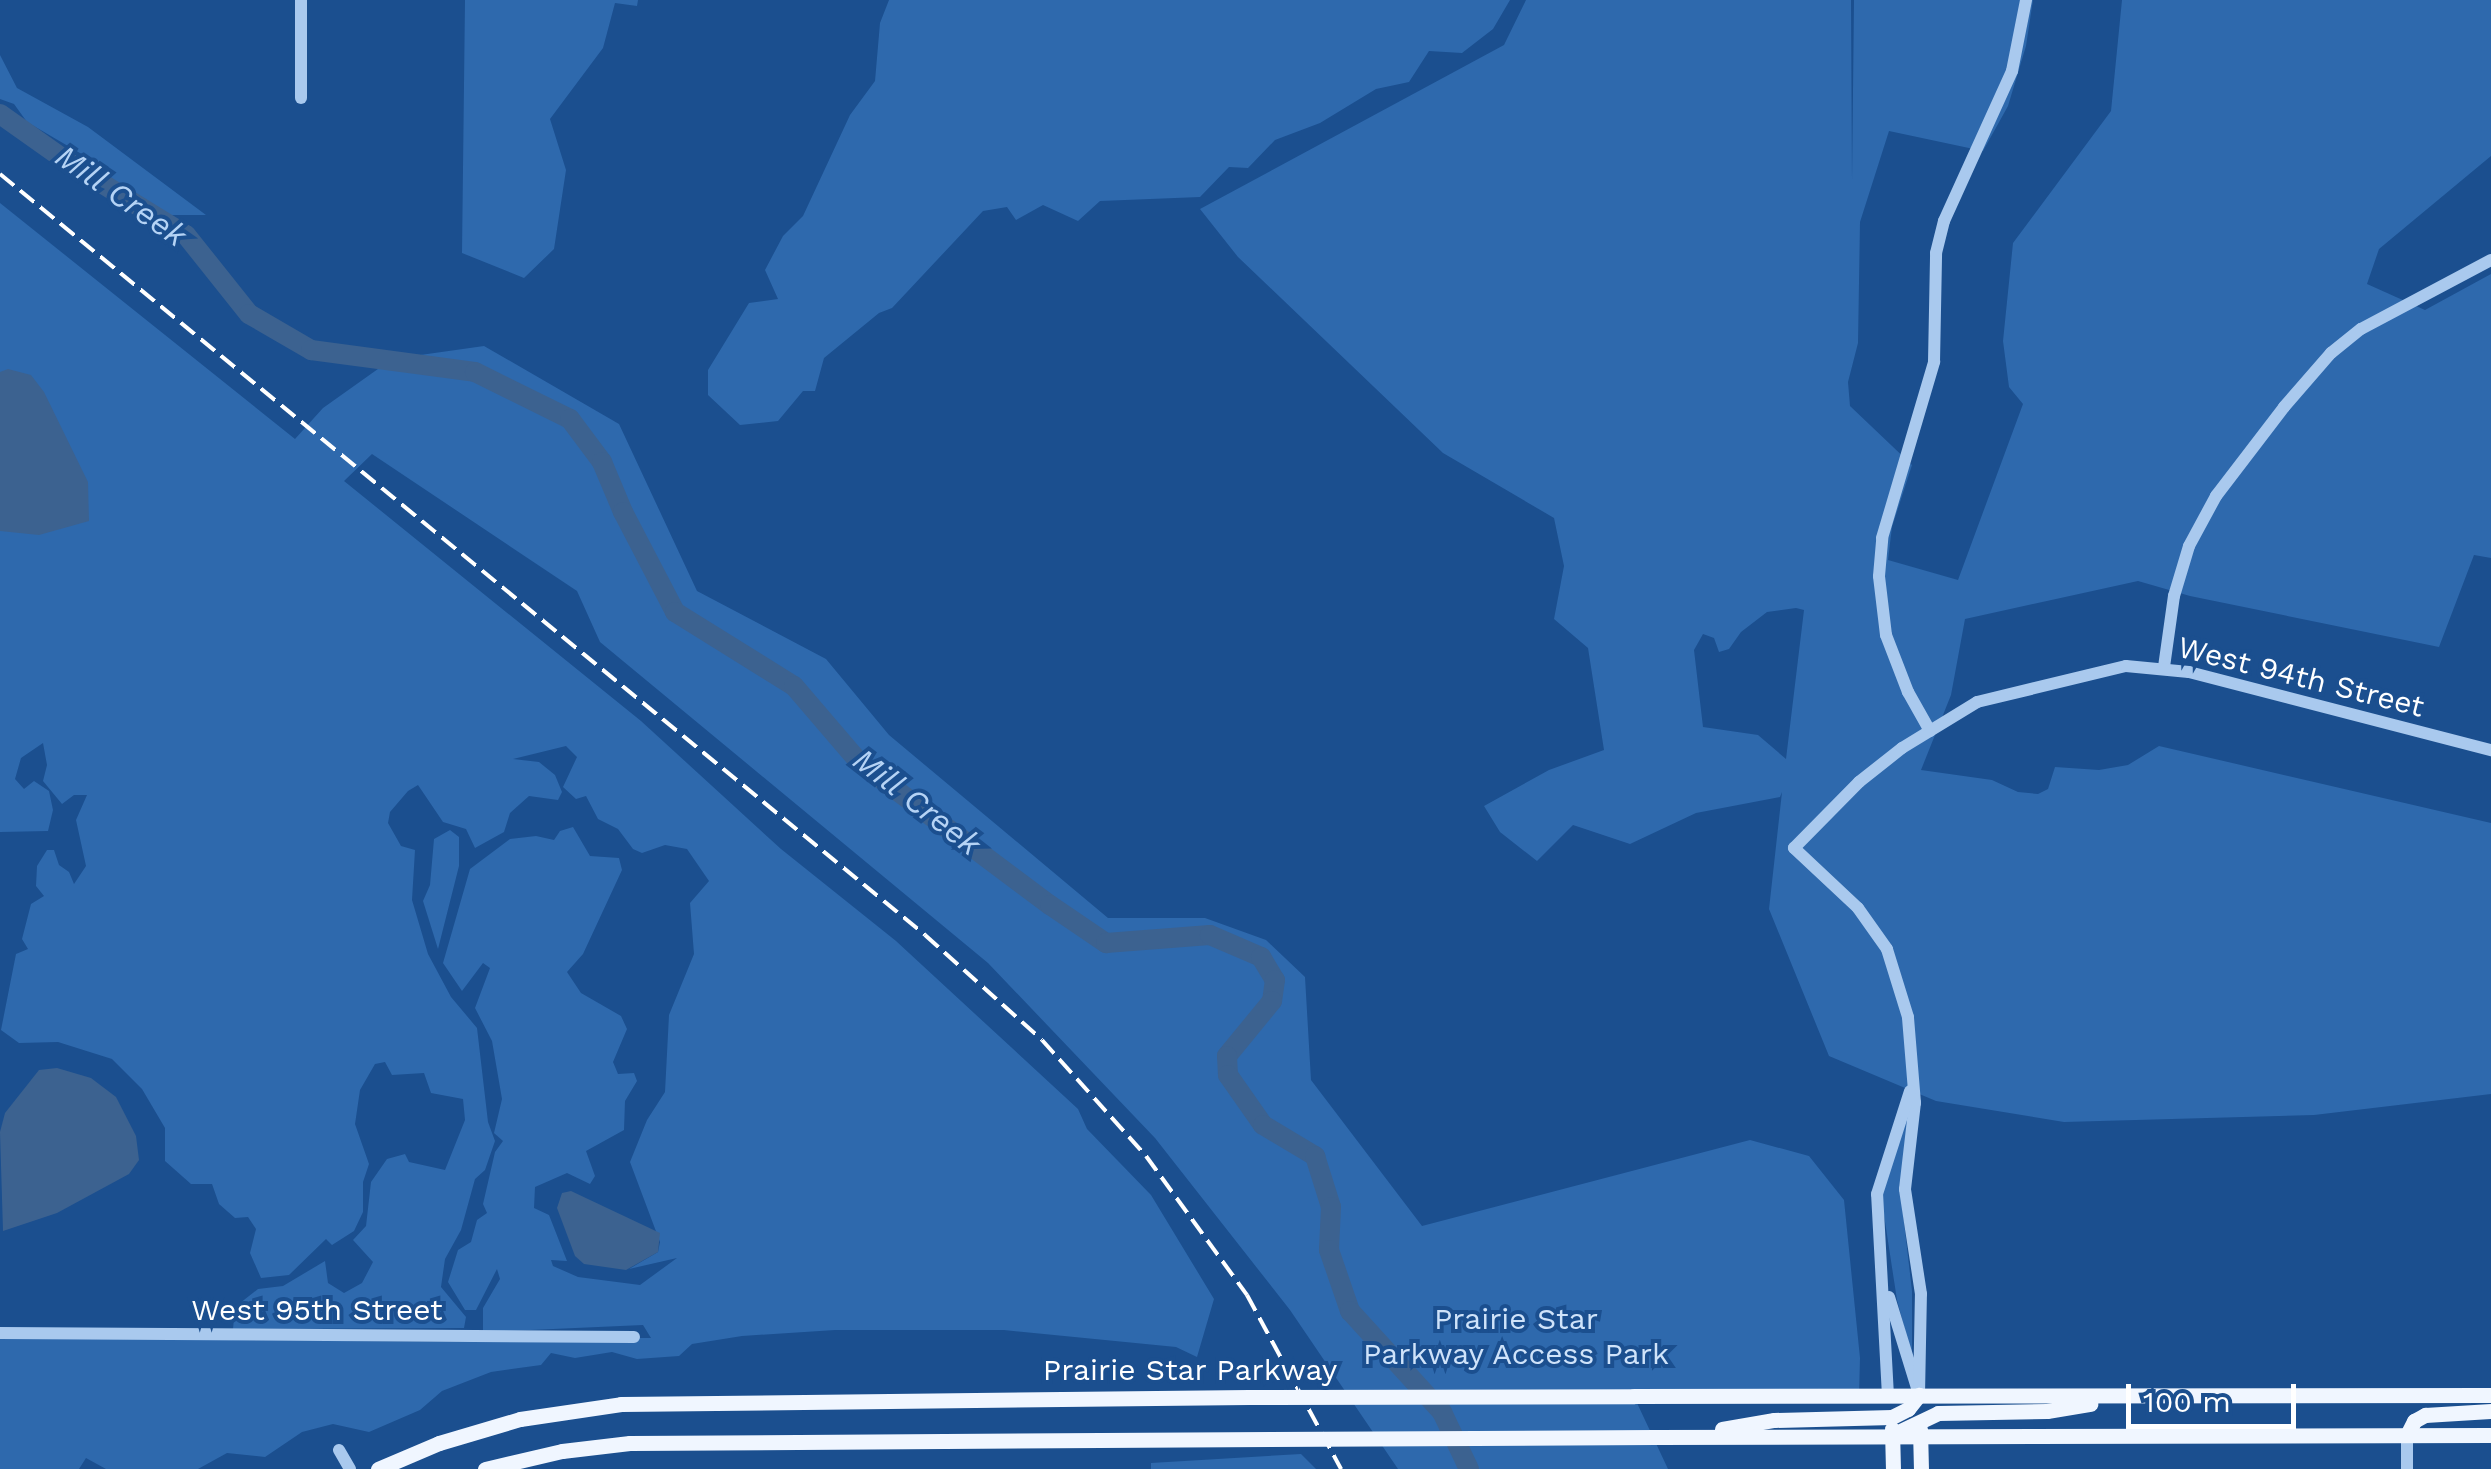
<!DOCTYPE html>
<html>
<head>
<meta charset="utf-8">
<style>
  body { margin:0 }
  #map { position:relative; width:2491px; height:1469px; overflow:hidden; background:#1b4f8f; font-family:"Work Sans",sans-serif }
  div>[style] { position:absolute }
  [style*='--x'] { left:calc(var(--x)*1px); top:calc(var(--y)*1px); width:calc(var(--w)*1px); rotate:calc(var(--a)*1deg) }
  .green>* { inset:0; background:#2e69ad }
  .water>* { inset:0; background:#3c6290 }
  .river>* { height:20px; margin:-10px; padding:0 10px; transform-origin:10px; border-radius:10px; background:#3c6290 }
  .minor>* { height:12px; margin:-6px; padding:0 6px; transform-origin:6px; border-radius:6px; background:#a9c9ee }
  .major>* { height:15px; margin:-7.5px; padding:0 7.5px; transform-origin:7.5px; border-radius:7.5px; background:#f0f6ff }
  .rail>* { height:4px; margin-top:-2px; transform-origin:0; background:repeating-linear-gradient(90deg,#fff 0 18px,transparent 0 26px) }
  .major-bridge>* { height:15px; margin:-7.5px; padding:0 7.5px; transform-origin:7.5px; border-radius:7.5px; background:#f0f6ff }
  span { translate:-50% -50%; white-space:nowrap; text-align:center; line-height:1.15; -webkit-text-stroke:8px #1b4f8f; paint-order:stroke }
  .street-label { font-size:30px; color:#fff }
  .park-label { font-size:30px; color:#cfe3fa }
  .water-label { font-size:32px; color:#b5d3f5; font-style:italic }
  .scale { position:absolute; left:2126px; top:1384px; width:170px; height:45px; box-sizing:border-box; border:5px solid #fff; border-top:0; padding-left:12px; font-size:30px; line-height:35px; white-space:nowrap; color:#fff; -webkit-text-stroke:8px #1b4f8f; paint-order:stroke }
</style>
</head>
<body>
<div id="map">
  <div class="green">
    <i style="clip-path:polygon(465px 0,638px 0,637px 6px,615px 3px,603px 48px,550px 119px,566px 170px,554px 249px,524px 278px,462px 253px)"></i>
    <i style="clip-path:polygon(889px 0,1510px 0,1493px 29px,1462px 53px,1429px 51px,1409px 82px,1376px 89px,1320px 123px,1275px 140px,1248px 168px,1229px 167px,1200px 197px,1100px 201px,1078px 221px,1043px 205px,1016px 220px,1007px 207px,983px 211px,892px 308px,879px 313px,824px 358px,815px 391px,803px 391px,778px 421px,740px 425px,708px 395px,708px 370px,749px 303px,778px 299px,765px 270px,783px 236px,803px 216px,850px 115px,875px 81px,880px 23px)"></i>
    <i style="clip-path:polygon(evenodd,1526px 0,1851px 0,1852px 181px,1854px 0,2033px 0,2026px 46px,2008px 106px,1983px 151px,1889px 131px,1860px 222px,1858px 343px,1848px 382px,1850px 406px,1912px 465px,1892px 527px,1888px 560px,1958px 580px,2023px 404px,2009px 387px,2003px 341px,2013px 243px,2111px 111px,2122px 0,2491px 0,2491px 156px,2379px 249px,2367px 284px,2425px 310px,2491px 274px,2491px 558px,2474px 555px,2439px 647px,2190px 596px,2138px 581px,1965px 619px,1951px 695px,1921px 770px,1992px 780px,2018px 792px,2038px 794px,2048px 789px,2055px 767px,2099px 770px,2128px 765px,2159px 746px,2491px 823px,2491px 1094px,2314px 1115px,2064px 1122px,1936px 1101px,1829px 1056px,1769px 909px,1782px 792px,1780px 797px,1696px 813px,1630px 844px,1573px 825px,1537px 861px,1500px 832px,1484px 806px,1549px 770px,1604px 750px,1588px 648px,1554px 619px,1564px 566px,1554px 518px,1443px 453px,1238px 257px,1200px 209px,1504px 45px,1526px 0,1796px 608px,1804px 610px,1786px 759px,1758px 735px,1703px 727px,1694px 650px,1703px 634px,1714px 638px,1719px 652px,1729px 649px,1741px 632px,1767px 612px,1796px 608px)"></i>
    <i style="clip-path:polygon(0 55px,17px 88px,88px 127px,206px 215px,169px 215px,131px 194px,85px 156px,27px 122px,14px 104px,0 99px)"></i>
    <i style="clip-path:polygon(0 203px,295px 439px,323px 408px,392px 359px,484px 346px,619px 424px,697px 591px,826px 659px,889px 735px,1108px 918px,1205px 918px,1266px 940px,1305px 977px,1311px 1080px,1422px 1226px,1750px 1140px,1809px 1156px,1844px 1200px,1860px 1358px,1859px 1396px,1637px 1403px,1668px 1469px,1398px 1469px,1290px 1310px,1155px 1138px,988px 963px,600px 642px,577px 591px,372px 454px,344px 481px,641px 721px,781px 849px,896px 941px,1078px 1109px,1087px 1129px,1151px 1195px,1214px 1299px,1197px 1357px,1176px 1347px,1004px 1330px,835px 1330px,742px 1336px,692px 1344px,679px 1356px,637px 1359px,612px 1352px,575px 1358px,551px 1353px,541px 1365px,491px 1372px,442px 1391px,420px 1410px,369px 1432px,333px 1424px,302px 1432px,265px 1457px,227px 1453px,198px 1469px,106px 1469px,86px 1458px,79px 1469px,0 1469px,0 1338px,464px 1342px,484px 1338px,651px 1338px,643px 1325px,483px 1332px,483px 1308px,500px 1279px,497px 1269px,476px 1310px,465px 1310px,448px 1282px,458px 1250px,471px 1242px,477px 1220px,487px 1213px,483px 1204px,495px 1152px,503px 1141px,494px 1133px,502px 1099px,492px 1041px,475px 1008px,490px 968px,483px 963px,462px 991px,443px 963px,470px 869px,510px 839px,536px 836px,554px 840px,560px 831px,573px 827px,590px 856px,619px 858px,622px 870px,583px 954px,567px 972px,581px 993px,621px 1016px,627px 1029px,613px 1062px,618px 1074px,634px 1073px,637px 1081px,625px 1101px,624px 1130px,586px 1151px,595px 1176px,590px 1184px,567px 1173px,535px 1187px,534px 1208px,549px 1215px,567px 1261px,551px 1260px,553px 1266px,578px 1277px,640px 1285px,677px 1258px,629px 1269px,658px 1252px,660px 1242px,630px 1162px,647px 1120px,665px 1092px,669px 1015px,694px 954px,690px 903px,709px 881px,687px 849px,665px 845px,642px 853px,633px 849px,618px 829px,598px 819px,586px 796px,576px 799px,563px 787px,577px 757px,566px 746px,513px 759px,539px 762px,555px 775px,562px 792px,558px 800px,529px 796px,510px 813px,504px 832px,475px 848px,466px 829px,443px 822px,418px 785px,408px 791px,390px 812px,388px 823px,401px 846px,415px 850px,412px 900px,428px 954px,451px 997px,477px 1028px,488px 1122px,495px 1141px,485px 1170px,475px 1179px,461px 1230px,445px 1259px,441px 1287px,466px 1317px,464px 1328px,233px 1329px,235px 1307px,258px 1289px,283px 1286px,325px 1261px,328px 1283px,344px 1293px,362px 1283px,373px 1262px,353px 1240px,366px 1226px,371px 1182px,387px 1159px,405px 1154px,409px 1162px,445px 1170px,465px 1120px,463px 1099px,431px 1093px,424px 1073px,392px 1075px,385px 1062px,375px 1064px,360px 1090px,355px 1124px,369px 1164px,363px 1182px,363px 1212px,354px 1231px,332px 1245px,326px 1239px,289px 1275px,261px 1278px,250px 1253px,256px 1229px,248px 1217px,235px 1218px,219px 1204px,212px 1184px,191px 1184px,165px 1161px,165px 1128px,142px 1089px,112px 1059px,58px 1042px,19px 1043px,1px 1030px,16px 954px,28px 949px,22px 939px,31px 904px,44px 896px,36px 886px,37px 866px,47px 850px,54px 850px,59px 865px,69px 872px,74px 884px,86px 866px,76px 820px,87px 795px,74px 795px,62px 804px,43px 781px,47px 765px,43px 743px,21px 758px,15px 779px,24px 789px,34px 781px,49px 791px,53px 810px,48px 831px,0 832px)"></i>
    <i style="clip-path:polygon(450px 830px,459px 837px,459px 866px,438px 949px,423px 901px,430px 885px,434px 839px)"></i>
    <i style="clip-path:polygon(1910px 1109px,1901px 1196px,1912px 1291px,1912px 1357px,1897px 1300px,1882px 1202px,1884px 1182px)"></i>
    <i style="clip-path:polygon(1301px 1454px,1316px 1469px,1151px 1469px,1151px 1463px)"></i>
  </div>
  <div class="water">
    <i style="clip-path:polygon(8px 369px,31px 375px,44px 392px,88px 482px,89px 521px,39px 535px,0 531px,0 372px)"></i>
    <i style="clip-path:polygon(57px 1068px,91px 1078px,116px 1097px,136px 1136px,139px 1160px,129px 1174px,57px 1213px,3px 1231px,0 1132px,5px 1113px,39px 1070px)"></i>
    <i style="clip-path:polygon(571px 1191px,660px 1233px,658px 1252px,626px 1270px,584px 1264px,575px 1256px,557px 1208px,562px 1193px)"></i>
  </div>
  <div class="river">
    <i style="--x:0;--y:114;--w:88;--a:35.3"></i>
    <i style="--x:72;--y:165;--w:134;--a:31.6"></i>
    <i style="--x:186;--y:235;--w:101;--a:51.4"></i>
    <i style="--x:249;--y:314;--w:72;--a:30.1"></i>
    <i style="--x:311;--y:350;--w:165;--a:7.6"></i>
    <i style="--x:475;--y:372;--w:106;--a:26.3"></i>
    <i style="--x:570;--y:419;--w:54;--a:53.3"></i>
    <i style="--x:602;--y:462;--w:54;--a:67.2"></i>
    <i style="--x:623;--y:512;--w:113;--a:62.5"></i>
    <i style="--x:675;--y:612;--w:140;--a:31.9"></i>
    <i style="--x:794;--y:686;--w:101;--a:49.4"></i>
    <i style="--x:860;--y:763;--w:237;--a:36.8"></i>
    <i style="--x:1050;--y:905;--w:68;--a:34.2"></i>
    <i style="--x:1106;--y:943;--w:104;--a:-4.4"></i>
    <i style="--x:1210;--y:935;--w:56;--a:23.3"></i>
    <i style="--x:1261;--y:957;--w:27;--a:59"></i>
    <i style="--x:1275;--y:980;--w:21;--a:98"></i>
    <i style="--x:1272;--y:1001;--w:71;--a:129.3"></i>
    <i style="--x:1227;--y:1056;--w:19;--a:87"></i>
    <i style="--x:1228;--y:1075;--w:61;--a:55"></i>
    <i style="--x:1263;--y:1125;--w:61;--a:30.8"></i>
    <i style="--x:1315;--y:1156;--w:53;--a:72.6"></i>
    <i style="--x:1331;--y:1207;--w:43;--a:92.7"></i>
    <i style="--x:1329;--y:1250;--w:65;--a:71"></i>
    <i style="--x:1350;--y:1311;--w:137;--a:47.7"></i>
    <i style="--x:1442;--y:1412;--w:63;--a:64.7"></i>
  </div>
  <div class="minor">
    <i style="--x:301;--y:98;--w:98;--a:-90"></i>
    <i style="--x:2164;--y:667;--w:72;--a:-82"></i>
    <i style="--x:2174;--y:596;--w:52;--a:-73.3"></i>
    <i style="--x:2189;--y:546;--w:57;--a:-61.6"></i>
    <i style="--x:2216;--y:496;--w:112;--a:-52.6"></i>
    <i style="--x:2284;--y:407;--w:72;--a:-49"></i>
    <i style="--x:2331;--y:353;--w:38;--a:-39"></i>
    <i style="--x:2361;--y:329;--w:147;--a:-28"></i>
    <i style="--x:1930;--y:731;--w:45;--a:-119.4"></i>
    <i style="--x:1908;--y:692;--w:61;--a:-111.1"></i>
    <i style="--x:1886;--y:635;--w:59;--a:-96.8"></i>
    <i style="--x:1879;--y:576;--w:38;--a:-85"></i>
    <i style="--x:1882;--y:538;--w:184;--a:-73.5"></i>
    <i style="--x:1934;--y:362;--w:109;--a:-88.9"></i>
    <i style="--x:1936;--y:253;--w:33;--a:-76"></i>
    <i style="--x:1944;--y:221;--w:165;--a:-65.6"></i>
    <i style="--x:2012;--y:71;--w:72;--a:-78.8"></i>
    <i style="--x:1889;--y:1297;--w:95;--a:72.9"></i>
    <i style="--x:0;--y:1333;--w:634;--a:0.36"></i>
    <i style="--x:1919;--y:1395;--w:101;--a:-88.9"></i>
    <i style="--x:1921;--y:1294;--w:106;--a:-98.7"></i>
    <i style="--x:1905;--y:1189;--w:87;--a:-83.4"></i>
    <i style="--x:1915;--y:1103;--w:86;--a:-94.7"></i>
    <i style="--x:1908;--y:1017;--w:71;--a:-107.2"></i>
    <i style="--x:1887;--y:949;--w:50;--a:-125.3"></i>
    <i style="--x:1858;--y:908;--w:88;--a:-136.8"></i>
    <i style="--x:1794;--y:848;--w:93;--a:-45.4"></i>
    <i style="--x:1859;--y:782;--w:55;--a:-38.3"></i>
    <i style="--x:1902;--y:748;--w:88;--a:-31.5"></i>
    <i style="--x:1977;--y:702;--w:153;--a:-13.6"></i>
    <i style="--x:2126;--y:666;--w:63;--a:5.4"></i>
    <i style="--x:2189;--y:672;--w:312;--a:14.5"></i>
    <i style="--x:1888;--y:1396;--w:202;--a:-93.1"></i>
    <i style="--x:1877;--y:1194;--w:108;--a:-72.2"></i>
    <i style="--x:2407;--y:1435;--w:34;--a:90"></i>
    <i style="--x:339;--y:1450;--w:22;--a:60"></i>
  </div>
  <div class="major">
    <i style="--x:1634;--y:1396;--w:857;--a:-0.07"></i>
    <i style="--x:1722;--y:1429;--w:53;--a:-9.8"></i>
    <i style="--x:1774;--y:1420;--w:118;--a:-1.5"></i>
    <i style="--x:1892;--y:1417;--w:18;--a:-27"></i>
    <i style="--x:1908;--y:1409;--w:18;--a:-52"></i>
    <i style="--x:1892;--y:1429;--w:40;--a:88.6"></i>
    <i style="--x:1920;--y:1429;--w:40;--a:88.6"></i>
    <i style="--x:1894;--y:1434;--w:49;--a:-25.5"></i>
    <i style="--x:1938;--y:1413;--w:109;--a:-1.1"></i>
    <i style="--x:2047;--y:1411;--w:44;--a:-9.2"></i>
    <i style="--x:2407;--y:1435;--w:16;--a:-63"></i>
    <i style="--x:2414;--y:1421;--w:13;--a:-29"></i>
    <i style="--x:2425;--y:1415;--w:66;--a:-3.5"></i>
    <i style="--x:1655;--y:1437;--w:836;--a:-0.14"></i>
    <i style="--x:378;--y:1469;--w:66;--a:-23.1"></i>
    <i style="--x:439;--y:1443;--w:84;--a:-16.5"></i>
    <i style="--x:520;--y:1419;--w:102;--a:-8.4"></i>
    <i style="--x:621;--y:1404;--w:628;--a:-0.64"></i>
    <i style="--x:485;--y:1469;--w:79;--a:-13.2"></i>
    <i style="--x:562;--y:1451;--w:68;--a:-6.7"></i>
    <i style="--x:630;--y:1443;--w:640;--a:-0.36"></i>
  </div>
  <div class="rail">
    <i style="--x:0;--y:174;--w:1198;--a:39.44"></i>
    <i style="--x:925;--y:935;--w:157;--a:41.9"></i>
    <i style="--x:1042;--y:1040;--w:156;--a:48.1"></i>
    <i style="--x:1146;--y:1156;--w:172;--a:54"></i>
    <i style="--x:1247;--y:1295;--w:198;--a:61.6"></i>
  </div>
  <div class="major-bridge">
    <i style="--x:1249;--y:1397;--w:385;--a:-0.1"></i>
    <i style="--x:1270;--y:1439;--w:385;--a:-0.3"></i>
  </div>
  <div class="street-label">
    <span style="left:2301px;top:677px;rotate:14deg">West 94th Street</span>
    <span style="left:317px;top:1310px">West 95th Street</span>
    <span style="left:1190px;top:1370px">Prairie Star Parkway</span>
  </div>
  <div class="park-label">
    <span style="left:1516px;top:1336px">Prairie Star<br>Parkway Access Park</span>
  </div>
  <div class="water-label">
    <span style="left:121px;top:196px;rotate:35deg">Mill Creek</span>
    <span style="left:917px;top:802px;rotate:38deg">Mill Creek</span>
  </div>
  <div class="scale">100 m</div>
</div>
</body>
</html>
